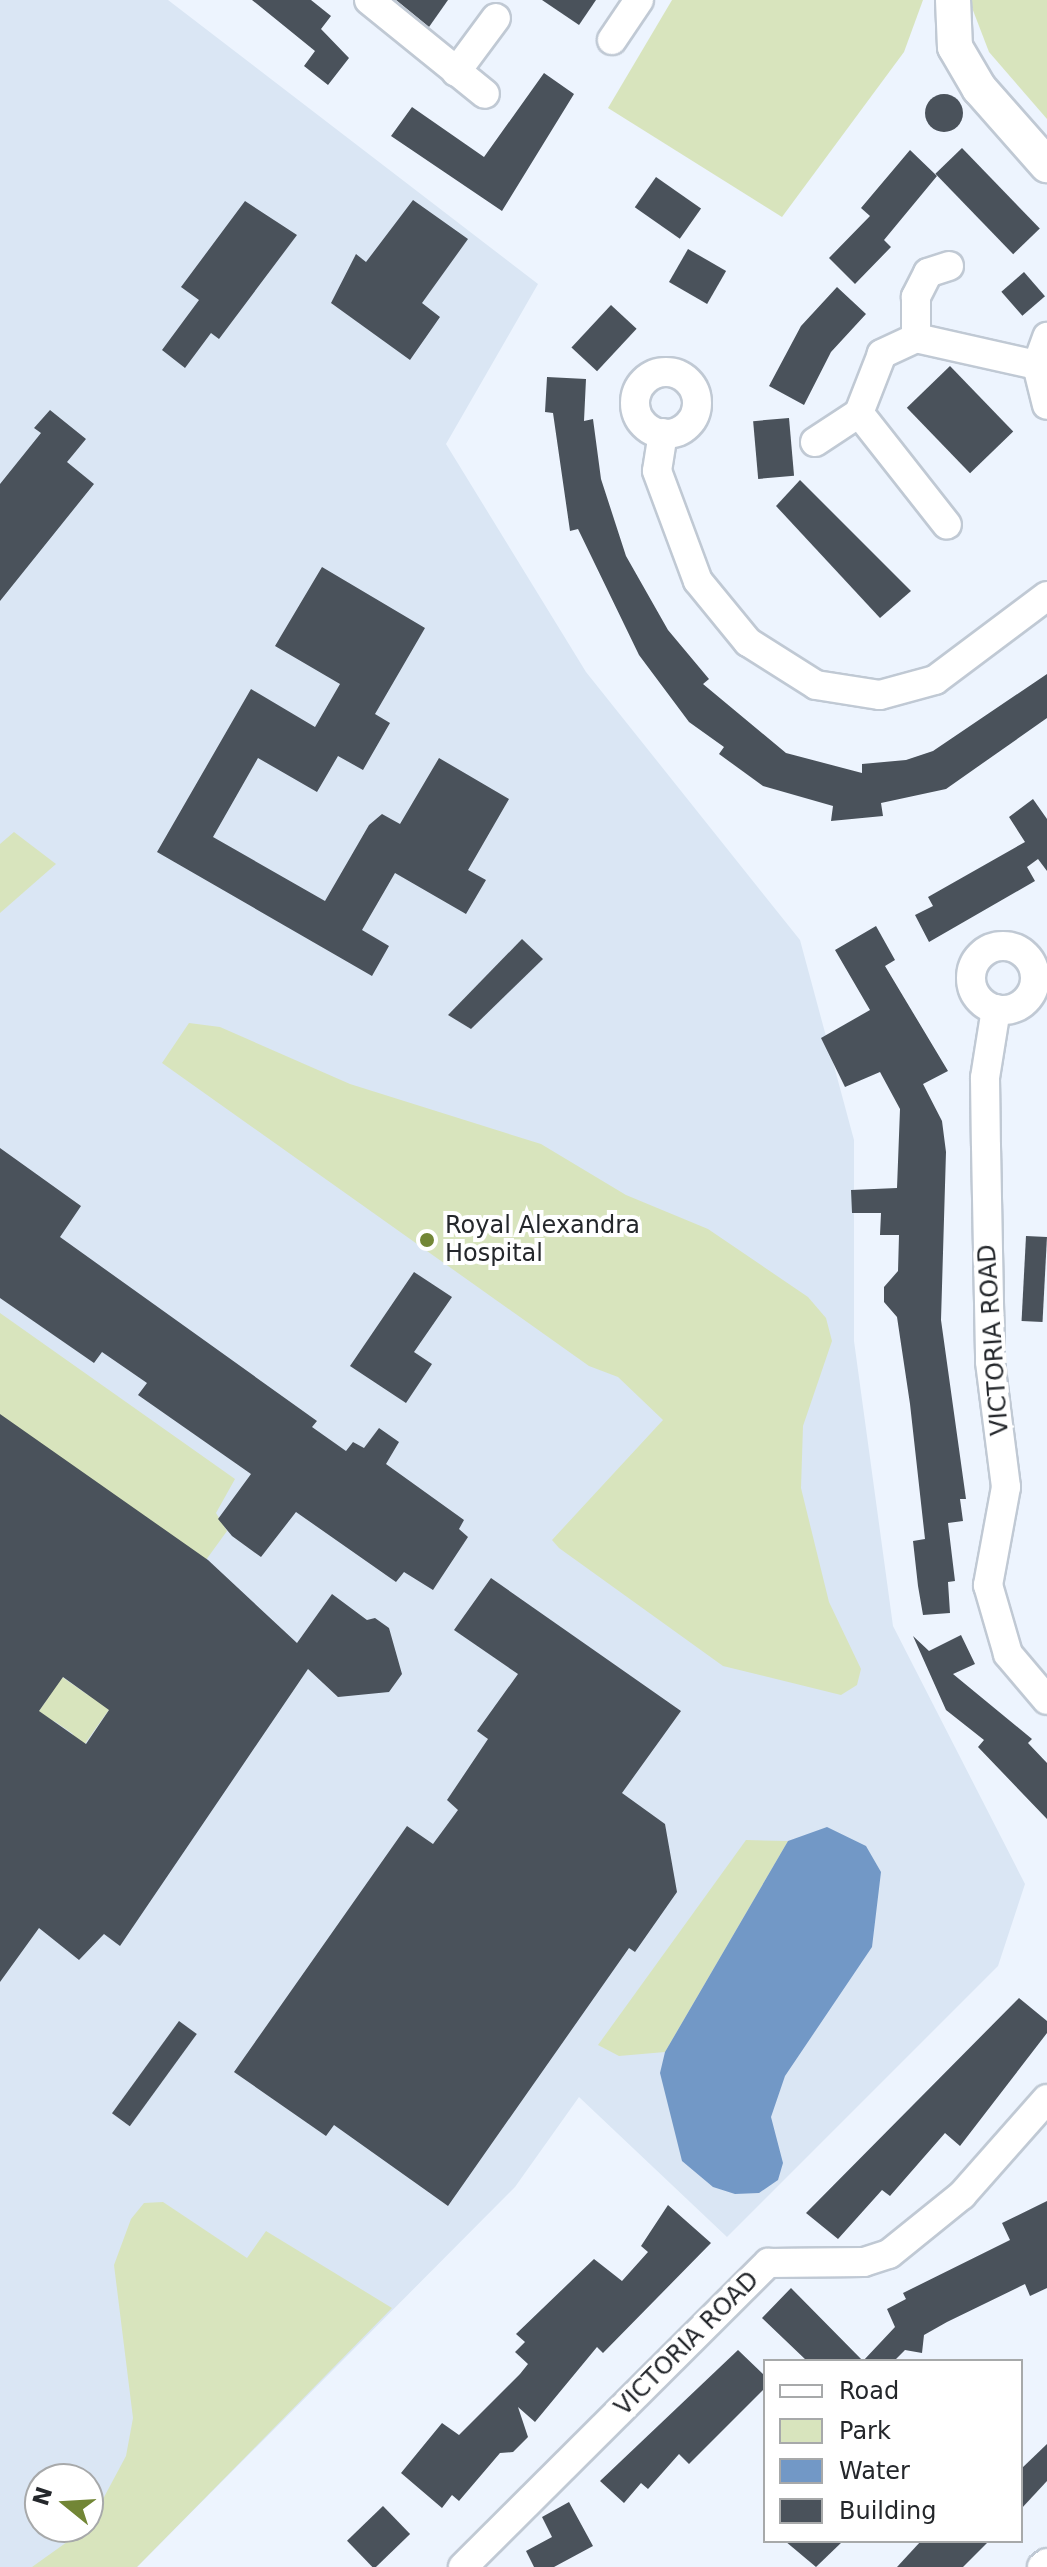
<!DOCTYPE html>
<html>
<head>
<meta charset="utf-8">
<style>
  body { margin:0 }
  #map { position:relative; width:1047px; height:2567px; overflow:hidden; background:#edf4fe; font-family:"DejaVu Sans",sans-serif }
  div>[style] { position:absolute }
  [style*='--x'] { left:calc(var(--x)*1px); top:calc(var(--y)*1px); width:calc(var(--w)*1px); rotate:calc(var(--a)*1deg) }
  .built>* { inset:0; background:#dae6f4 }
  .green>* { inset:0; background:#d8e4bd }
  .water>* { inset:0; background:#7298c6 }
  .building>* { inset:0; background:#4a525b; transform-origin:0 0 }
  .round { border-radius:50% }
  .roads { filter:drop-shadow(2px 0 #c0c9d4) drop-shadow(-2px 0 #c0c9d4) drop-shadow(0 2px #c0c9d4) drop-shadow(0 -2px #c0c9d4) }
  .minor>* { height:28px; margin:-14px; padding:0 14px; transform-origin:14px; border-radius:14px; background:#fff }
  .minor>.ring { margin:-14px; padding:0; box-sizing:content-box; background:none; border:28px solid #fff; border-radius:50% }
  .tertiary>* { height:34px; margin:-17px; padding:0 17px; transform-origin:17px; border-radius:17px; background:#fff }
  .dots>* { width:22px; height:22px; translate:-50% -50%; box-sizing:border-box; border:4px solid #fff; border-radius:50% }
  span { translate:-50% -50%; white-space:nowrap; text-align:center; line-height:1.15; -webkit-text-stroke:8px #fff; paint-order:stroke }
  .poi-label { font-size:24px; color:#24272b }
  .left { translate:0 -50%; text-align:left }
  .street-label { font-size:24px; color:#24272b }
  .legend { position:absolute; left:763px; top:2359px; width:260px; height:184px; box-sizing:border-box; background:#fff; border:2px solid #a7a9aa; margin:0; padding:10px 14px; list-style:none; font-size:24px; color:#24272b }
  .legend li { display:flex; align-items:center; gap:16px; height:40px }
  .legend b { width:40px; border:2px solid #a7a9aa }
  .north { position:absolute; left:24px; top:2463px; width:80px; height:80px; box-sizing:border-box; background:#fff; border:2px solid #a7a9aa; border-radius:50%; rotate:288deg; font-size:22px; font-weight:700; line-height:32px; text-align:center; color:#24272b }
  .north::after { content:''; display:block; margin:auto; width:28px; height:36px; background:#728636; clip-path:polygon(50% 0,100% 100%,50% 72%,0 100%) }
</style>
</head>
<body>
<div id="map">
  <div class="built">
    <i style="clip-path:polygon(evenodd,0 0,168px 0,538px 284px,446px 444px,586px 672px,800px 940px,854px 1140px,854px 1341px,893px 1626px,1025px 1884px,998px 1966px,727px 2237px,579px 2097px,515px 2187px,137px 2567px,0 2567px,0 0,40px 2479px,88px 2479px,88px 2527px,40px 2527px,40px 2479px)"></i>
  </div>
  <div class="green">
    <i style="clip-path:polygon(672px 0,923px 0,904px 52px,782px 217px,608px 108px)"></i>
    <i style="clip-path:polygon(969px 0,1047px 0,1047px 119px,989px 52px)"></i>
    <i style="clip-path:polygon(14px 832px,56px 864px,0 913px,0 844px)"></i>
    <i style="clip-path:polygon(189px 1023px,220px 1027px,350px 1084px,541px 1144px,626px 1195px,708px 1229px,808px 1297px,826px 1318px,832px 1341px,803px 1426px,801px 1488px,829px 1602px,861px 1669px,857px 1685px,841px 1695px,723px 1666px,559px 1548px,552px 1540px,663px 1420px,618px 1377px,589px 1366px,162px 1063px)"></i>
    <i style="clip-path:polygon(0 1313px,235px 1479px,216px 1513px,227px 1531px,198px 1571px,0 1473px)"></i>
    <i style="clip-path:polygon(165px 1630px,70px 1765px,73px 1734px,54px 1721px,26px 1729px,46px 1701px,45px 1665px,88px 1695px)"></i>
    <i style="clip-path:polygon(746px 1840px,788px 1841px,665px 2052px,619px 2056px,598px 2045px)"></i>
    <i style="clip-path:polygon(163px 2202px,247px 2258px,266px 2231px,392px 2308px,137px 2567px,32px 2567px,88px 2527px,126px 2456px,133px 2418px,114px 2265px,131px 2219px,144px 2203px)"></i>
  </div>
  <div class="water">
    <i style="clip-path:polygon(827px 1827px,866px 1846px,881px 1872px,872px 1947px,785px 2076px,771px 2117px,783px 2163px,778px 2180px,759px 2193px,735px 2194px,713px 2187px,682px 2161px,660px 2073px,665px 2052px,788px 1841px)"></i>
  </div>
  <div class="building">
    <i style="clip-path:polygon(252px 0,311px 0,331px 16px,321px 29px,349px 58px,328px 85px,304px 66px,315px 51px)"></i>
    <i style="clip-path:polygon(396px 0,448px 0,429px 27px)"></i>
    <i style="clip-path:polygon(542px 0,596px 0,579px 25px)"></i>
    <i style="clip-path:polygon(544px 73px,574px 94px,502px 211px,391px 136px,412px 107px,484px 157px)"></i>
    <i class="round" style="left:925px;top:94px;width:38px;height:38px"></i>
    <i style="left:962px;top:148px;width:112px;height:37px;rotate:46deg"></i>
    <i style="clip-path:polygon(910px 150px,937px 176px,884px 240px,891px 247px,855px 284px,829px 258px,870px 216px,861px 208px)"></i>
    <i style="left:656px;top:177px;width:55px;height:37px;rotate:35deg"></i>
    <i style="clip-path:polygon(413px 200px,468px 239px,422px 303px,440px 317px,410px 360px,331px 303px,356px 254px,366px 262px)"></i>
    <i style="clip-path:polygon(245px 201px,297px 235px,219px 339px,211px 333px,185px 368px,162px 350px,199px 300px,181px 287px)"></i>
    <i style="left:688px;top:249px;width:44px;height:38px;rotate:30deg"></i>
    <i style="left:1024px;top:272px;width:32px;height:30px;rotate:49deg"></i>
    <i style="clip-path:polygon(837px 287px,866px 314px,831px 352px,804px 405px,769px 386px,801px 326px)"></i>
    <i style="left:611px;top:305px;width:35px;height:58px;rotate:43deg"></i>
    <i style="left:950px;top:366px;width:91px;height:60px;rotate:46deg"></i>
    <i style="clip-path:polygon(547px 377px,586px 379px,584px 421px,593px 419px,601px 479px,626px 556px,668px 630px,709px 679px,703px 684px,786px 753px,862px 773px,862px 764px,906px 760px,933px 751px,1047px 674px,1047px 718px,946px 789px,881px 803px,883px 816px,831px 821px,833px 806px,763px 786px,719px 754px,724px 747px,689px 722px,639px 655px,578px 529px,570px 531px,553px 413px,545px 412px)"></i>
    <i style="clip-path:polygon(50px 410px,86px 439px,67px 462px,94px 484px,0 601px,0 484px,41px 433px,34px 428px)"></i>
    <i style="left:789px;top:418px;width:58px;height:36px;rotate:85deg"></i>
    <i style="clip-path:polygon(800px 480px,911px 591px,880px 618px,776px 506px)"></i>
    <i style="clip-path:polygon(322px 567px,425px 628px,375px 714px,390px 723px,363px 770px,338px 756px,317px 792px,258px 758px,213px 837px,325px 901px,369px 825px,382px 814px,400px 824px,439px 758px,509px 799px,468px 870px,486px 880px,466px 914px,395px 873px,362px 930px,389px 946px,372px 976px,157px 852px,251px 689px,315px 727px,340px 684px,275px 646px)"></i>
    <i style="clip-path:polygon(1033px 799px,1047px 819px,1047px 871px,1038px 859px,1027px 867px,1035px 881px,929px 942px,915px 915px,933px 906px,928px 897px,1025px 842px,1009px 817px)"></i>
    <i style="clip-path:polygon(876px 926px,895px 960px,885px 966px,948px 1071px,923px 1084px,942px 1121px,946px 1152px,941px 1320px,966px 1499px,960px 1499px,963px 1521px,948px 1523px,955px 1581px,948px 1582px,950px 1613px,923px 1615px,918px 1586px,913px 1541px,925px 1539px,910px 1404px,897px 1317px,884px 1302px,884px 1287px,898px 1271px,899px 1235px,880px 1235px,881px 1213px,852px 1213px,851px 1190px,897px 1188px,900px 1109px,880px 1072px,845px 1087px,821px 1038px,870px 1010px,835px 950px)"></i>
    <i style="clip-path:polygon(522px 939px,543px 959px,471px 1029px,448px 1015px)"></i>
    <i style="clip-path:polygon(0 1148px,81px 1206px,60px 1237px,317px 1421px,312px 1427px,346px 1451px,353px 1442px,364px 1448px,379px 1428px,399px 1442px,386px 1464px,464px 1520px,459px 1529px,468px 1537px,433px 1590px,404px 1572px,396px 1582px,296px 1512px,261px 1557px,232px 1536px,218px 1519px,251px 1474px,138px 1395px,147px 1383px,102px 1352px,94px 1363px,0 1298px)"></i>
    <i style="left:1026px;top:1236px;width:21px;height:85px;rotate:3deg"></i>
    <i style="clip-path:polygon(414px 1272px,452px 1297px,414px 1352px,432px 1364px,406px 1403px,350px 1366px)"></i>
    <i style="clip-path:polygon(evenodd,0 1414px,208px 1560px,297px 1643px,332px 1594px,367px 1620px,375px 1618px,389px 1628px,402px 1674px,389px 1692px,338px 1697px,308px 1669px,120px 1946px,104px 1934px,79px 1960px,39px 1928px,0 1982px,0 1414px,63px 1677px,109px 1710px,86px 1744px,39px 1711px,63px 1677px)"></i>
    <i style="clip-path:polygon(491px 1578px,681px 1711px,622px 1793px,665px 1824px,677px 1892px,635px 1952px,629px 1948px,448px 2206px,334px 2125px,326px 2136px,234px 2072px,407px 1826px,433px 1844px,458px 1810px,447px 1800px,488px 1739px,477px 1731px,518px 1674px,454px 1630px)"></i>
    <i style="clip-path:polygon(961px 1635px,975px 1664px,953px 1674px,1032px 1739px,1028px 1743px,1047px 1763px,1047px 1819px,978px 1747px,984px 1740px,946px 1710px,913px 1636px,929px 1651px)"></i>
    <i style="clip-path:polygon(1019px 1998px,1047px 2021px,1047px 2033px,960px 2146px,945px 2133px,890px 2196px,882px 2190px,838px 2239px,806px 2213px)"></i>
    <i style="left:179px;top:2021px;width:22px;height:114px;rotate:36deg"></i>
    <i style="clip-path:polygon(1047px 2201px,1047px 2288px,1030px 2296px,1025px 2284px,947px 2322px,924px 2335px,922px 2353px,905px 2350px,894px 2361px,807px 2361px,762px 2318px,791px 2288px,863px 2361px,895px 2327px,887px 2309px,906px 2299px,903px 2293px,1010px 2240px,1002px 2223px)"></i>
    <i style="clip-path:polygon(668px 2205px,711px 2243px,603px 2353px,597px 2347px,535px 2422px,518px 2407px,528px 2437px,513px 2452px,500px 2453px,459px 2501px,452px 2495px,442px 2508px,401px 2473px,442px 2423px,459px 2435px,520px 2374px,528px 2364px,515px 2352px,525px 2342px,516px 2334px,594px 2259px,622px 2281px,648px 2252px,641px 2246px)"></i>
    <i style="clip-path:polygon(738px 2350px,765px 2376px,765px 2388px,689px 2464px,679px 2454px,648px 2489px,641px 2483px,624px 2503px,600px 2481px)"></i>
    <i style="clip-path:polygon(1047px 2444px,1047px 2481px,1021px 2509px,1021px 2469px)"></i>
    <i style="clip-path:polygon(569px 2502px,593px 2546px,554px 2567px,534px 2567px,526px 2551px,552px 2537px,542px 2517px)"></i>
    <i style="left:383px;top:2506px;width:39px;height:50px;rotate:46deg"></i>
    <i style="clip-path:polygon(785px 2541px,843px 2541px,816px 2567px)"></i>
    <i style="clip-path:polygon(921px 2541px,989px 2541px,963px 2567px,897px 2567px)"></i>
  </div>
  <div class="roads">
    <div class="minor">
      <i style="--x:369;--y:0;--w:149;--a:39"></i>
      <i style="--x:612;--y:40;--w:48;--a:-56"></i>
      <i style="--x:456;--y:72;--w:67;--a:-53.5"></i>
      <i style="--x:949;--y:266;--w:22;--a:162"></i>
      <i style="--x:928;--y:273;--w:27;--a:117"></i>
      <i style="--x:916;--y:297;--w:41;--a:90"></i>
      <i style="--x:916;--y:338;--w:124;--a:12.6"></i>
      <i style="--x:1037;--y:365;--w:41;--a:76"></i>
      <i style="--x:916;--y:338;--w:38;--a:155"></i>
      <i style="--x:882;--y:354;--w:63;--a:111.3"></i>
      <i style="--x:859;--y:413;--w:142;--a:51.8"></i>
      <i style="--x:1037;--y:365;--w:30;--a:-70"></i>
      <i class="ring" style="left:635px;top:372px;width:34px;height:34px"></i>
      <i style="--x:663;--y:433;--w:38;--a:99"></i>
      <i style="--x:657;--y:471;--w:117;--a:69.6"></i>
      <i style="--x:698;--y:581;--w:79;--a:50.7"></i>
      <i style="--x:748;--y:642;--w:80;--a:32.3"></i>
      <i style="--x:816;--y:685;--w:65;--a:8.9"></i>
      <i style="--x:880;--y:695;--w:57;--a:-15.3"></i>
      <i style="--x:935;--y:680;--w:140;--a:-36.9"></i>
      <i style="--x:815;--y:442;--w:53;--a:-33.4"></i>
      <i class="ring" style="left:971px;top:946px;width:36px;height:36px"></i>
      <i style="--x:996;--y:1009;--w:70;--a:99.1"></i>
      <i style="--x:985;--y:1078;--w:68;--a:89.2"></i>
      <i style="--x:986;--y:1146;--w:216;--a:88.9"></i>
      <i style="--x:990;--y:1362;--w:126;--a:82.7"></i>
      <i style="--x:1006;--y:1487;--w:100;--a:100.4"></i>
      <i style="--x:988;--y:1585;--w:72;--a:73.8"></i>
      <i style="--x:1008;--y:1654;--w:60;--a:49.7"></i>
      <i style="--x:463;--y:2567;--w:431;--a:-44.9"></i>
      <i style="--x:768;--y:2263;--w:96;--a:-0.6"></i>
      <i style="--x:864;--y:2262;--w:26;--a:-18"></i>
      <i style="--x:889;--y:2254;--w:94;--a:-38.9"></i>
      <i style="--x:962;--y:2195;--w:128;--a:-48.5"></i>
      <i style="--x:1042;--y:2567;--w:6;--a:-39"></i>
    </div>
    <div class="tertiary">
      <i style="--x:953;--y:0;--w:47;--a:87.6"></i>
      <i style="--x:955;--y:47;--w:48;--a:59.7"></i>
      <i style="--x:979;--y:88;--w:103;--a:48.6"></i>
    </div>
  </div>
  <div class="dots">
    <i style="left:427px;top:1240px;background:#728636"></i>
  </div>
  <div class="poi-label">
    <span class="left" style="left:445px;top:1240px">Royal Alexandra<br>Hospital</span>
  </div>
  <div class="street-label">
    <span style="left:994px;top:1340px;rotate:-94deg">VICTORIA ROAD</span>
    <span style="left:687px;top:2344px;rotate:-45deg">VICTORIA ROAD</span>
  </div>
  <ul class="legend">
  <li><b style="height:10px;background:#fff"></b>Road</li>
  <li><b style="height:22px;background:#d8e4bd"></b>Park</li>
  <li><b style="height:22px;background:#7298c6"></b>Water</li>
  <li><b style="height:22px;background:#4a525b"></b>Building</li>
  </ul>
  <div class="north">N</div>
</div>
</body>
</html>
